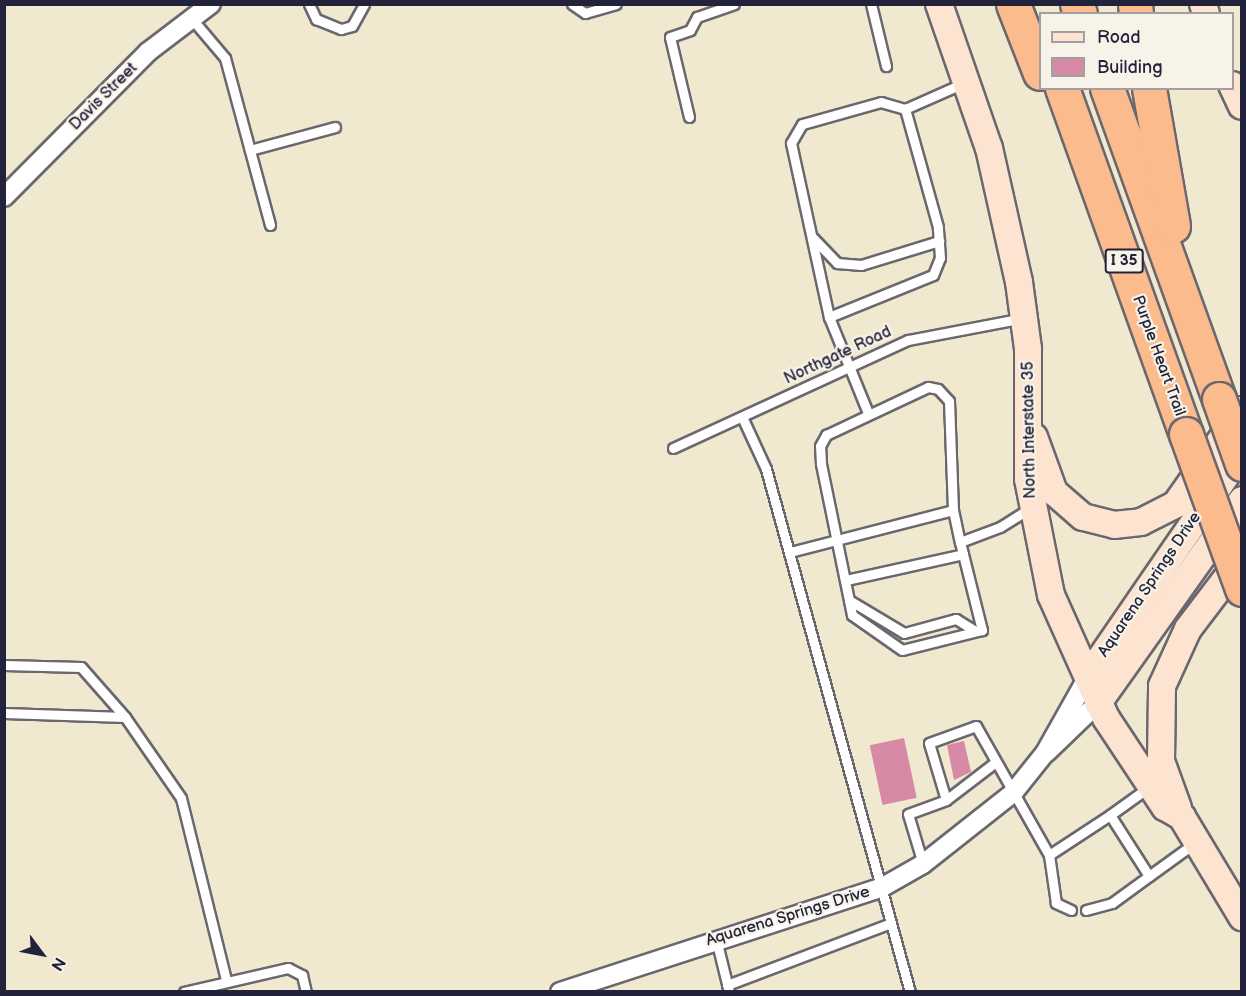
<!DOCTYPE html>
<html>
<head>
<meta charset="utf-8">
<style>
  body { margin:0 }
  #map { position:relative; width:1246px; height:996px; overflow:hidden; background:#f0e8cf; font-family:"Balsamiq Sans",sans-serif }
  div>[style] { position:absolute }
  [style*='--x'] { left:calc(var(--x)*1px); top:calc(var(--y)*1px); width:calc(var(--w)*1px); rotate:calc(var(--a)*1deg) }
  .building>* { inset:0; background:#d78aa5; transform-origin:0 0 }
  .roads { filter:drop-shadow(2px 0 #6a676f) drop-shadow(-2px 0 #6a676f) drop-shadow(0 2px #6a676f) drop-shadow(0 -2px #6a676f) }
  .service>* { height:9px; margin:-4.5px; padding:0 4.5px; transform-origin:4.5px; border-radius:4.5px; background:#fff }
  .minor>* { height:18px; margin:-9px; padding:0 9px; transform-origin:9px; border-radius:9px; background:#fff }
  .secondary>* { height:26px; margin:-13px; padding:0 13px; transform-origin:13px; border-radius:13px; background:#fde4d1 }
  .motorway>* { height:33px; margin:-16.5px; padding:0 16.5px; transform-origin:16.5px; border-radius:16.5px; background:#fbbb8c }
  .bridges { filter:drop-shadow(2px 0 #6a676f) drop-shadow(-2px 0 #6a676f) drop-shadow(0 2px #6a676f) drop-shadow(0 -2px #6a676f) }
  .motorway-bridge>* { height:33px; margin:-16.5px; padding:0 16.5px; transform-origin:16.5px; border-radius:16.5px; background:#fbbb8c }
  span { translate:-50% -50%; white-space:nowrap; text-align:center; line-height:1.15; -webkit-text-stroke:4.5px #f7f3e8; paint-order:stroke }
  .shield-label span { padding:2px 4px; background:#f7f3e8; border:2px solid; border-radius:4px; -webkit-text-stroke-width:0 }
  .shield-label { font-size:15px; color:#22223b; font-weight:700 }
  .street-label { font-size:16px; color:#22223b }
  .frame { position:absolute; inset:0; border:6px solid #22223b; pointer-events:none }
  .legend { position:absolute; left:1039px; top:12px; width:195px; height:78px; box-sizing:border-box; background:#f7f3e8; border:2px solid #a29fa3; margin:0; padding:8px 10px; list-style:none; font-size:18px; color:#22223b }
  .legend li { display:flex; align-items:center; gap:12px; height:30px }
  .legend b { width:30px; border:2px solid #a29fa3 }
  .north { position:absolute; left:12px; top:924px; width:60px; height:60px; -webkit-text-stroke:4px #f7f3e8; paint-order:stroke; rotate:122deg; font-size:16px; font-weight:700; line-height:24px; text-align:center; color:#22223b }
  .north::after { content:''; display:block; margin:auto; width:21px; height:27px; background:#22223b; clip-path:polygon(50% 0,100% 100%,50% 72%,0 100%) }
</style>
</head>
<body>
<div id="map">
  <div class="building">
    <i style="left:904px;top:738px;width:61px;height:35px;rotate:78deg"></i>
    <i style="clip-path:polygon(964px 741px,971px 772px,954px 780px,947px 745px)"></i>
  </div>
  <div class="roads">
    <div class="service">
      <i style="--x:309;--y:4;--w:17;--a:65"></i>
      <i style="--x:316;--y:19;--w:27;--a:22"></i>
      <i style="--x:341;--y:29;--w:11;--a:-15"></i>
      <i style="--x:352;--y:26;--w:25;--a:-61"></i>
      <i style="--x:572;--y:4;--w:16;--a:35"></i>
      <i style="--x:585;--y:13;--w:32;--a:-16"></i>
      <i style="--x:871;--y:4;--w:64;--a:76.4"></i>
      <i style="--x:192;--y:19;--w:51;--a:49.8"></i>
      <i style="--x:225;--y:58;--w:173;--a:74.9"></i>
      <i style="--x:905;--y:109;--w:25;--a:-164"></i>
      <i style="--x:881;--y:102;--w:82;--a:164.4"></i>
      <i style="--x:802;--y:124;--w:22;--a:120"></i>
      <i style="--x:791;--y:143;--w:178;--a:77.7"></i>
      <i style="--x:829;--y:317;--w:112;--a:-22"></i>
      <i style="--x:933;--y:275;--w:18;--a:-68"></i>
      <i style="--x:940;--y:258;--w:31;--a:-94"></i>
      <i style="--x:938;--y:227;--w:123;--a:-105.6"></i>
      <i style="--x:905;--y:109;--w:64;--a:-23.8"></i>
      <i style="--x:689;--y:117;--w:82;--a:-103.4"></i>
      <i style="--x:670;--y:37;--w:21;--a:-19"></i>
      <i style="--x:690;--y:30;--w:15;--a:-62"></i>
      <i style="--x:697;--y:17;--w:39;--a:-19"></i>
      <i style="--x:250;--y:150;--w:88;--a:-15.1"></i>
      <i style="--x:813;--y:238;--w:35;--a:46"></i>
      <i style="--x:837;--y:263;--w:24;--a:5"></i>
      <i style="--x:861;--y:265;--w:82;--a:-17.1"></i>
      <i style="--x:829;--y:317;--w:104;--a:67.9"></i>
      <i style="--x:743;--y:419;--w:55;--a:65.3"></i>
      <i style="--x:766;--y:469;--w:542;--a:74.61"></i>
      <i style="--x:673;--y:448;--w:259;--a:-24.7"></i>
      <i style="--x:908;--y:340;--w:117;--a:-10.8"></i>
      <i style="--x:960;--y:542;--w:91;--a:76"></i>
      <i style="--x:982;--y:630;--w:82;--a:166"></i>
      <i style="--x:902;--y:650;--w:61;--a:-145"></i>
      <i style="--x:852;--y:615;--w:154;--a:-101.6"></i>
      <i style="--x:821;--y:464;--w:18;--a:-93"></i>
      <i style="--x:820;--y:446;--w:13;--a:-61"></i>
      <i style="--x:826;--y:435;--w:113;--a:-25.2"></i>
      <i style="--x:928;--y:387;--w:10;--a:11"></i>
      <i style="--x:938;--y:389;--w:16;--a:47"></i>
      <i style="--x:949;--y:401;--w:109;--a:87.9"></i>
      <i style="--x:953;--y:510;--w:33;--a:78"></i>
      <i style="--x:960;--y:542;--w:43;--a:-20.6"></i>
      <i style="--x:1000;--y:527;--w:36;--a:-32"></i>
      <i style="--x:790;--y:552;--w:168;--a:-14.4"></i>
      <i style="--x:846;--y:580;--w:120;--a:-12.5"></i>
      <i style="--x:849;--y:600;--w:64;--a:31"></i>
      <i style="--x:904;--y:633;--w:54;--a:-15.1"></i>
      <i style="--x:956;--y:619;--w:22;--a:32"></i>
      <i style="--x:4;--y:665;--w:77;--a:1.5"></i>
      <i style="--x:81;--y:667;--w:67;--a:48.7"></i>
      <i style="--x:125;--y:717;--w:98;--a:55.3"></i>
      <i style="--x:181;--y:798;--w:187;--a:76.1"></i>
      <i style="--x:4;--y:713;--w:121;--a:1.9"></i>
      <i style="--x:1149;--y:787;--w:48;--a:144.3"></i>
      <i style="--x:1110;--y:815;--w:72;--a:57.4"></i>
      <i style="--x:1149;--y:876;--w:58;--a:-35.9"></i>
      <i style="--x:946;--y:800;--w:59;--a:-37.5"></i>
      <i style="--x:923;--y:864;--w:52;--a:-106.7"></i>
      <i style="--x:908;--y:814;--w:40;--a:-20.2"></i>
      <i style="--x:946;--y:800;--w:59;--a:-106.6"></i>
      <i style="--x:929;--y:743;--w:50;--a:-19.9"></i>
      <i style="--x:976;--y:726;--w:148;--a:60.5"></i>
      <i style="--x:1071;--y:910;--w:17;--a:-155"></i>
      <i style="--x:1056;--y:903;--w:49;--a:-98.3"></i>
      <i style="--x:1049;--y:855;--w:73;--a:-33.3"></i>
      <i style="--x:1086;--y:910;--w:27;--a:-15"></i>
      <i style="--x:1112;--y:903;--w:46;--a:-36.1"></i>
      <i style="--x:716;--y:939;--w:55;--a:76.2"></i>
      <i style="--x:727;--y:985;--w:175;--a:-20.7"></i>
      <i style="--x:184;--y:992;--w:107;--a:-13"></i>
      <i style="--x:288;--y:968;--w:16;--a:27"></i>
      <i style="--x:302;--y:975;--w:17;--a:77"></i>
    </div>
    <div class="minor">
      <i style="--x:4;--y:197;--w:204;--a:-45.2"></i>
      <i style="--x:148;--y:52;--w:79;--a:-37.3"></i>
      <i style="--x:1047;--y:752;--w:71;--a:-43.9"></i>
      <i style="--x:560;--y:992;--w:337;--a:-18"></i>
      <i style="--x:881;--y:888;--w:48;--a:-29.7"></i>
      <i style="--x:923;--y:864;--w:115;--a:-38.3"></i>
      <i style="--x:1013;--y:793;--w:51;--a:-51.3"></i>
      <i style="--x:1045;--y:753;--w:90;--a:-60.6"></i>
    </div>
    <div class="secondary">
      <i style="--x:939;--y:4;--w:152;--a:70.9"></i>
      <i style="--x:989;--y:148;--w:137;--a:77.4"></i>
      <i style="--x:1019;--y:282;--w:68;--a:82.3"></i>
      <i style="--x:1028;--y:349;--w:130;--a:90"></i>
      <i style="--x:1028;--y:479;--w:118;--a:78.8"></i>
      <i style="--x:1051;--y:595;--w:135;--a:65.9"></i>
      <i style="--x:1106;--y:718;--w:107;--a:56.5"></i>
      <i style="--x:1165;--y:807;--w:20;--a:30"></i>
      <i style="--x:1182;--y:817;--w:117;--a:59"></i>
      <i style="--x:1203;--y:4;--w:10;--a:73"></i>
      <i style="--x:1232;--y:85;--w:23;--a:65"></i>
      <i style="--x:1034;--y:437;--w:59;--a:70"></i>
      <i style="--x:1054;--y:492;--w:38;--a:41"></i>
      <i style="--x:1083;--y:517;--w:32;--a:14"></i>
      <i style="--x:1114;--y:525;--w:27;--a:-6"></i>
      <i style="--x:1141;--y:522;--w:39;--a:-27"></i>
      <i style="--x:1176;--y:504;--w:115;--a:-54.9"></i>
      <i style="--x:1089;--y:675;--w:270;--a:-55.5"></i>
      <i style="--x:1098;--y:703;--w:249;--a:-54.6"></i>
      <i style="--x:1178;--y:808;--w:50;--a:-109.9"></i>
      <i style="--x:1161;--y:761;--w:75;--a:-89.2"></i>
      <i style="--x:1162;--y:686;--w:63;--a:-65.5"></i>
      <i style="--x:1188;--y:629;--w:89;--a:-52.7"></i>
    </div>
    <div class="motorway">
      <i style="--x:1013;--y:4;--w:74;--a:68.6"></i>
      <i style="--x:1077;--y:4;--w:10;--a:73"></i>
      <i style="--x:1135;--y:4;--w:10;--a:84"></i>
      <i style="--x:1062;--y:88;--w:368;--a:70.3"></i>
      <i style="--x:1107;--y:88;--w:331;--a:70.2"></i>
      <i style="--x:1149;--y:88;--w:140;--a:80.1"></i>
    </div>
  </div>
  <div class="bridges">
    <div class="motorway-bridge">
      <i style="--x:1219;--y:399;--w:69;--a:70.5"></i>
      <i style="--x:1186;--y:434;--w:165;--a:70.1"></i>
    </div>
  </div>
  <div class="shield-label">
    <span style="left:1124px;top:261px">I 35</span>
  </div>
  <div class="street-label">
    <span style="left:104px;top:97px;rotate:-45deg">Davis Street</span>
    <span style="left:838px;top:356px;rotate:-25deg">Northgate Road</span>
    <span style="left:1158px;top:356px;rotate:70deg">Purple Heart Trail</span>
    <span style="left:1030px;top:430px;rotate:-91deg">North Interstate 35</span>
    <span style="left:1150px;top:585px;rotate:-56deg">Aquarena Springs Drive</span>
    <span style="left:788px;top:917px;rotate:-17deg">Aquarena Springs Drive</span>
  </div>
  <div class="frame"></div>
  <ul class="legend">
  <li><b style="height:8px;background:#fde4d1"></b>Road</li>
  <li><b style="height:16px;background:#d78aa5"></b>Building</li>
  </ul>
  <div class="north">N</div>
</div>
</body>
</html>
